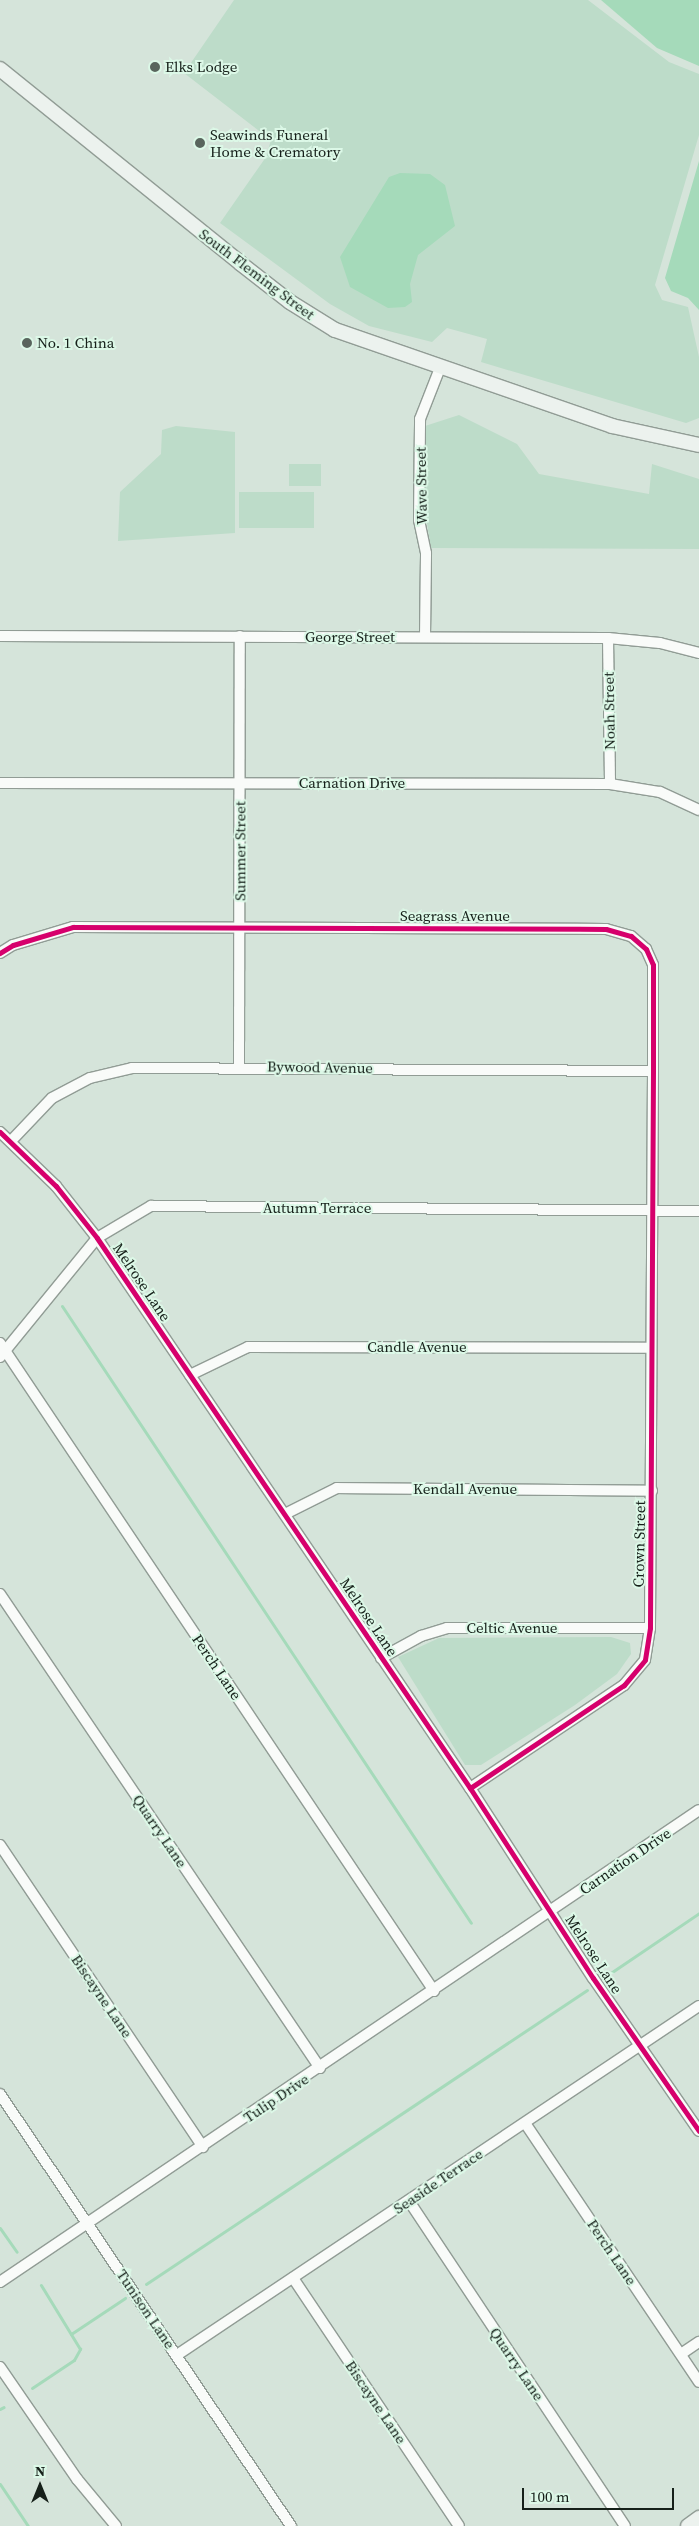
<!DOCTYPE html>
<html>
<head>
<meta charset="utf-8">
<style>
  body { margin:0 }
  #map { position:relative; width:699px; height:2526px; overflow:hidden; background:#d5e4da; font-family:"Source Serif 4",serif }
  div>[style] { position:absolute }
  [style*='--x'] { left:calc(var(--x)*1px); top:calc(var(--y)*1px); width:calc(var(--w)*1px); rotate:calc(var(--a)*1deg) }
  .green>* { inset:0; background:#bddcc9; transform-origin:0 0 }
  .water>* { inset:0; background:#a5daba }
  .stream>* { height:3px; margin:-1.5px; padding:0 1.5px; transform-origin:1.5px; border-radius:1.5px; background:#a5daba }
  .roads { filter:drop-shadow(1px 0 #919c95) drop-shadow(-1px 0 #919c95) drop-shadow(0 1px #919c95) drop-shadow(0 -1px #919c95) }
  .street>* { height:10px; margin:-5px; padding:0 5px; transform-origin:5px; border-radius:5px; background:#f9fbf9 }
  .secondary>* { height:14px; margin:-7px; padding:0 7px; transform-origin:7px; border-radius:7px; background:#ecf2ee }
  .cycleway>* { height:5px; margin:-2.5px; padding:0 2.5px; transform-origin:2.5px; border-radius:2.5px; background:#d6006c }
  .dots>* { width:14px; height:14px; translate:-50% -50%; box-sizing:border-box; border:2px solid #dcf8e7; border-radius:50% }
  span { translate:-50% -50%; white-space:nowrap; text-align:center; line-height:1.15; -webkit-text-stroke:4px #dcf8e7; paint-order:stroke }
  .poi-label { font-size:15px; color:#16201a }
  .left { translate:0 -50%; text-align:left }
  .street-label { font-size:15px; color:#16201a }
  .north { position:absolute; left:15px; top:2461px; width:50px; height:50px; -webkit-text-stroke:4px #dcf8e7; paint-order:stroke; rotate:0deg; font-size:14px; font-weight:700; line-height:20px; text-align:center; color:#16201a }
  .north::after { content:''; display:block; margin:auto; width:18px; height:22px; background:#16201a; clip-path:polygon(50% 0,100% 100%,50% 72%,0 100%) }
  .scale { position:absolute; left:522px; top:2488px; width:152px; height:22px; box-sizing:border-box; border:2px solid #16201a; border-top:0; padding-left:6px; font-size:15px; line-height:18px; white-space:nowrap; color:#16201a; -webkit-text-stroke:4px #dcf8e7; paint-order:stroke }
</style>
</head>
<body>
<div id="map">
  <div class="green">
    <i style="clip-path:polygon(234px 0,588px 0,669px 62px,699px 74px,699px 135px,655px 285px,662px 300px,688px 307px,699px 357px,699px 418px,686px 423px,481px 362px,487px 339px,447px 328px,432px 342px,369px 326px,330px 304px,220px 223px,266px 157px,271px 140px,184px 73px)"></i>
    <i style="clip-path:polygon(459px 415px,517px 444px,539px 474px,649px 494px,652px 464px,699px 479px,699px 549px,431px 548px,424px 505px,425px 426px)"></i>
    <i style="clip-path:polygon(176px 426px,235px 432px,235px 533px,118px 541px,120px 492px,161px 454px,162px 430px)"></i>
    <i style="left:289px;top:464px;width:32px;height:22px"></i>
    <i style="left:239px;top:492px;width:75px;height:36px"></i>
    <i style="clip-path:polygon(611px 1637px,630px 1643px,631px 1654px,617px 1674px,575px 1705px,481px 1765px,465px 1765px,398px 1657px,439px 1638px)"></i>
  </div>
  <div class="water">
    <i style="clip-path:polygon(601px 0,699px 0,699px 66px,657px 48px)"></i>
    <i style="clip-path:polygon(699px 161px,699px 310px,688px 298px,671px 291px,665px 278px)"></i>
    <i style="clip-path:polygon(400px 173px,430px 174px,445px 185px,455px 226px,418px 255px,410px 284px,412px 302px,405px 307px,388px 308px,350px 287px,340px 257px,389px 177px)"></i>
  </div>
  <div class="stream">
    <i style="--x:62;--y:1306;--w:740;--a:56.46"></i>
    <i style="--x:612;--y:1972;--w:105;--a:-34.1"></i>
    <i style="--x:0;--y:2228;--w:29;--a:55"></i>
    <i style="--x:146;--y:2284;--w:530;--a:-33.69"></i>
    <i style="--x:71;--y:2334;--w:65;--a:-33.7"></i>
    <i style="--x:32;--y:2388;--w:50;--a:-33.7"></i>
    <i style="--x:74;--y:2360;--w:13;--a:-61"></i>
    <i style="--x:80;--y:2349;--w:75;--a:-121.4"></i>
    <i style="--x:0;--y:2409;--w:4;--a:-27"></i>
    <i style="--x:0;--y:2484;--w:50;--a:56.3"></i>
  </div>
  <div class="roads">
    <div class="street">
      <i style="--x:0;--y:636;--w:608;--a:0.19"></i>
      <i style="--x:608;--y:638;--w:52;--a:5.5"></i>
      <i style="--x:660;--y:643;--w:40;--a:14.4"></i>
      <i style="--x:425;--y:637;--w:84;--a:-89.3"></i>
      <i style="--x:426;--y:553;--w:34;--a:-102"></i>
      <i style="--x:419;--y:520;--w:101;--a:-89.4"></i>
      <i style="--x:420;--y:419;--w:55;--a:-68.6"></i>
      <i style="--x:608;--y:638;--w:146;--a:89.2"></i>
      <i style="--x:0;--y:783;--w:610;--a:0.09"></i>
      <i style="--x:610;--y:784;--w:51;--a:9.1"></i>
      <i style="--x:660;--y:792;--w:43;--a:24.8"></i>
      <i style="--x:0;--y:953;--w:15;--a:-32"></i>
      <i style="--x:13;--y:945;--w:63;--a:-16.7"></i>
      <i style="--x:73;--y:927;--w:533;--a:0.21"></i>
      <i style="--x:606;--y:929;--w:26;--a:16"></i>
      <i style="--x:631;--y:936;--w:20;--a:41"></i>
      <i style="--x:646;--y:949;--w:17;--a:66"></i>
      <i style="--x:653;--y:965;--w:106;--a:90"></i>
      <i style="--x:653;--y:1071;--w:557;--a:90.31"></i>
      <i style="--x:650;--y:1628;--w:32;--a:99"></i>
      <i style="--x:645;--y:1660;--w:33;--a:130"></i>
      <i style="--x:624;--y:1685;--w:185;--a:146.2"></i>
      <i style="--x:239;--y:1066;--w:430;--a:-89.9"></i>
      <i style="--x:0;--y:1132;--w:78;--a:44"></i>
      <i style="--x:56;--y:1186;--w:66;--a:51.7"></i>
      <i style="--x:97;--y:1238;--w:665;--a:55.86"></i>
      <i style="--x:470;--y:1788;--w:226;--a:57.1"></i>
      <i style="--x:593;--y:1978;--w:186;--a:55.3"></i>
      <i style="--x:11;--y:1141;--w:59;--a:-46.4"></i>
      <i style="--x:52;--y:1098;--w:43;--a:-27.8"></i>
      <i style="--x:90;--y:1078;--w:43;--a:-13.4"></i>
      <i style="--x:132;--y:1068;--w:521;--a:0.33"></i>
      <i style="--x:0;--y:1343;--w:780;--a:56.19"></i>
      <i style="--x:0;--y:1357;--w:154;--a:-50.8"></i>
      <i style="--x:97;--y:1238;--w:63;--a:-30.7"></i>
      <i style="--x:151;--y:1206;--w:548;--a:0.52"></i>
      <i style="--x:190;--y:1375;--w:64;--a:-25.8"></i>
      <i style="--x:248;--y:1347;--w:403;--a:0.1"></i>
      <i style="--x:285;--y:1514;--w:58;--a:-26.6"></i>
      <i style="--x:337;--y:1488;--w:315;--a:0.5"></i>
      <i style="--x:0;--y:1594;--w:572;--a:55.98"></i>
      <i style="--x:381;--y:1658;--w:46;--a:-28.8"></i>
      <i style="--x:421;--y:1636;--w:27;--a:-17"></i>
      <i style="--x:447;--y:1628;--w:203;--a:0"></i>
      <i style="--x:0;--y:1845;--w:364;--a:56.1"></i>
      <i style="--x:0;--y:2094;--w:521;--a:56.04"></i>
      <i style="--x:525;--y:2123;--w:312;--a:56.1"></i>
      <i style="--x:409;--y:2201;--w:390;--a:56.4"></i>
      <i style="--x:293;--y:2278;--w:298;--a:56.2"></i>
      <i style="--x:0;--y:2282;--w:843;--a:-34.03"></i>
      <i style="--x:681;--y:2354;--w:22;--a:-34"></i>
      <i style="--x:177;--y:2355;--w:628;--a:-33.77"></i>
      <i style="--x:0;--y:2367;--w:136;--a:55.5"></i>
      <i style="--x:77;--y:2479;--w:61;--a:50.3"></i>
    </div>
    <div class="secondary">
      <i style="--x:0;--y:69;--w:309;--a:38.9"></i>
      <i style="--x:240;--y:263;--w:63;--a:38"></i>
      <i style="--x:290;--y:302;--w:53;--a:31.9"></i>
      <i style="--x:335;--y:330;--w:293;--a:19.1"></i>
      <i style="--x:612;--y:426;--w:89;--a:12.3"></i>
      <i style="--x:688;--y:2526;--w:14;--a:-36"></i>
    </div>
  </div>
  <div class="cycleway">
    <i style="--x:0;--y:953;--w:15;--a:-32"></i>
    <i style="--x:13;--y:945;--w:63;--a:-16.7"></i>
    <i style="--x:73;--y:927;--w:533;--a:0.21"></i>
    <i style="--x:606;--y:929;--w:26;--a:16"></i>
    <i style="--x:631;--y:936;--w:20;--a:41"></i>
    <i style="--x:646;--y:949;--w:17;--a:66"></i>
    <i style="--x:653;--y:965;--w:106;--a:90"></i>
    <i style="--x:653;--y:1071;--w:557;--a:90.31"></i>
    <i style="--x:650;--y:1628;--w:32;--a:99"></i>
    <i style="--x:645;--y:1660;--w:33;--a:130"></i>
    <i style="--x:624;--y:1685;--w:185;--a:146.2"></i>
    <i style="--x:0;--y:1132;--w:78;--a:44"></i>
    <i style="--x:56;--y:1186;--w:66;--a:51.7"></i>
    <i style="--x:97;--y:1238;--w:665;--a:55.86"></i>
    <i style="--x:470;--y:1788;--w:226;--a:57.1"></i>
    <i style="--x:593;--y:1978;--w:186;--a:55.3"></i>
  </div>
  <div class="dots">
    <i style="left:155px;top:67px;background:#59655d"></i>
    <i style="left:200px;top:143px;background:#59655d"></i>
    <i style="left:27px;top:343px;background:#59655d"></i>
  </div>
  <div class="poi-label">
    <span class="left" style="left:165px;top:67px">Elks Lodge</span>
    <span class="left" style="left:210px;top:143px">Seawinds Funeral<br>Home &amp; Crematory</span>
    <span class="left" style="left:37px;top:343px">No. 1 China</span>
  </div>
  <div class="street-label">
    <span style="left:257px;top:274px;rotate:37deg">South Fleming Street</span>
    <span style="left:421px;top:486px;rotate:-91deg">Wave Street</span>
    <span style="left:350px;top:637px">George Street</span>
    <span style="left:609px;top:711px;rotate:-91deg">Noah Street</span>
    <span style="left:352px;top:783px">Carnation Drive</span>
    <span style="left:240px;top:851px;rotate:-90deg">Summer Street</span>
    <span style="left:455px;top:916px">Seagrass Avenue</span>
    <span style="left:320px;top:1067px;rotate:1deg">Bywood Avenue</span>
    <span style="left:317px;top:1208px">Autumn Terrace</span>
    <span style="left:142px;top:1282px;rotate:56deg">Melrose Lane</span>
    <span style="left:417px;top:1347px">Candle Avenue</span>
    <span style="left:465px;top:1489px">Kendall Avenue</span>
    <span style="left:639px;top:1544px;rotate:-89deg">Crown Street</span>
    <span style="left:369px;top:1617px;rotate:56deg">Melrose Lane</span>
    <span style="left:512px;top:1628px">Celtic Avenue</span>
    <span style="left:217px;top:1667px;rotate:56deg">Perch Lane</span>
    <span style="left:160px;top:1831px;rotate:56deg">Quarry Lane</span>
    <span style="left:625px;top:1861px;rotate:-34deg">Carnation Drive</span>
    <span style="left:594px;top:1954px;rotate:57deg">Melrose Lane</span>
    <span style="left:102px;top:1996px;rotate:56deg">Biscayne Lane</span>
    <span style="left:276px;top:2098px;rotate:-34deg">Tulip Drive</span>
    <span style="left:438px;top:2181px;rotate:-34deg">Seaside Terrace</span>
    <span style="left:612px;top:2252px;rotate:56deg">Perch Lane</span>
    <span style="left:146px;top:2309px;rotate:56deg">Tunison Lane</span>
    <span style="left:517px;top:2364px;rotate:56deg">Quarry Lane</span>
    <span style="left:376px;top:2402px;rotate:56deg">Biscayne Lane</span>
  </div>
  <div class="north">N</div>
  <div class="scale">100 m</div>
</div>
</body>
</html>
